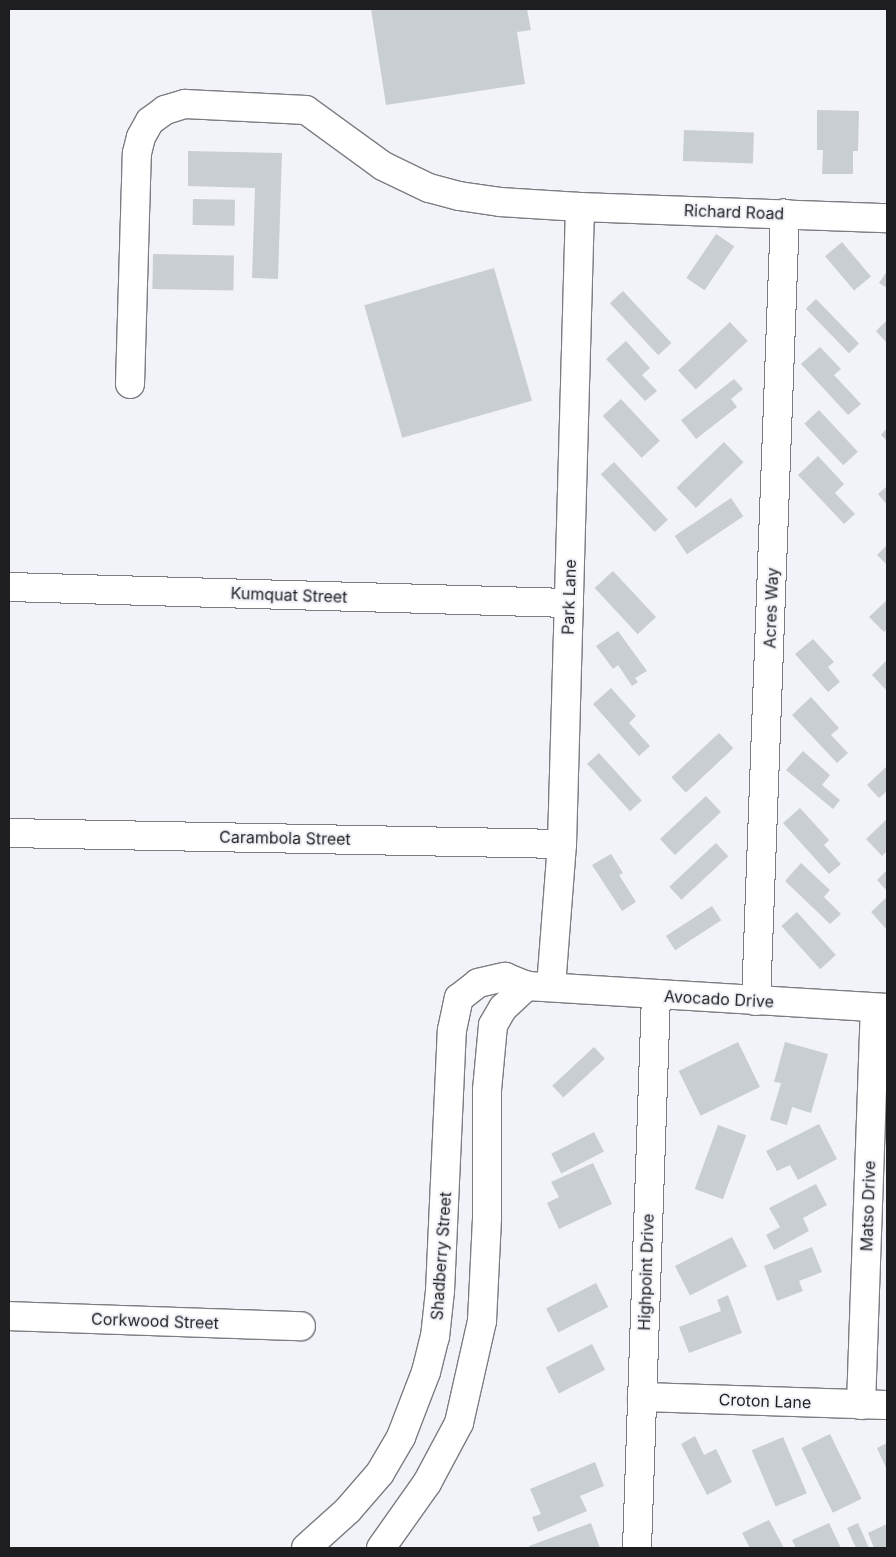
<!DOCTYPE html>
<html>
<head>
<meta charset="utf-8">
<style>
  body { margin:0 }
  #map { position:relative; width:896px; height:1557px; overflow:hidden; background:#f1f3f9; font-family:Inter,sans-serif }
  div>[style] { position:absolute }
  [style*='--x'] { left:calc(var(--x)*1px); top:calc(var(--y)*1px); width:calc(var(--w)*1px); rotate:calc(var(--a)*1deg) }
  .building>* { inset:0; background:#c9ced2; transform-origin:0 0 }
  .roads { filter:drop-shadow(1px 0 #7b7d82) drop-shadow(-1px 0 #7b7d82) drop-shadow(0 1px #7b7d82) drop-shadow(0 -1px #7b7d82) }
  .minor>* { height:28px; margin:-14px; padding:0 14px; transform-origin:14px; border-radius:14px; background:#fff }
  span { translate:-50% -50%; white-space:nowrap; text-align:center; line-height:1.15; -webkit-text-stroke:4px #f1f3f9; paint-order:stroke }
  .street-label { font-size:16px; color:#1e1e20 }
  .frame { position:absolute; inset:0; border:10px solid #1e1e20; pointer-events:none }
</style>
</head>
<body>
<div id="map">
  <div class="building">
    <i style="clip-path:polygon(371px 9px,527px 9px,531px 30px,517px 32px,525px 84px,386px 105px)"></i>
    <i style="clip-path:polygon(817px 110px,859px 111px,858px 151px,853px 151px,853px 174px,822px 174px,823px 150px,817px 150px)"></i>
    <i style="left:684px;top:130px;width:70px;height:31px;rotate:2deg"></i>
    <i style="clip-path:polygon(188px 151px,282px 153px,278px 279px,252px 278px,255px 188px,188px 186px)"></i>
    <i style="left:193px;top:199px;width:42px;height:26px;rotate:1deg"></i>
    <i style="left:716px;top:234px;width:22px;height:53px;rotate:34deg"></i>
    <i style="left:842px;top:242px;width:45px;height:22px;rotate:50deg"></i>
    <i style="left:153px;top:254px;width:81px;height:35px;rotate:1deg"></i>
    <i style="left:494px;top:268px;width:138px;height:135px;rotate:74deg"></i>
    <i style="clip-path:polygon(887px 271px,887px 288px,879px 283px)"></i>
    <i style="left:623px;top:291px;width:71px;height:18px;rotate:47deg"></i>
    <i style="left:816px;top:299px;width:62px;height:14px;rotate:46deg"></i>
    <i style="clip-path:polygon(887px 320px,887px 340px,886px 342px,876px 331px)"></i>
    <i style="left:730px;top:322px;width:26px;height:71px;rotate:47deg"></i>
    <i style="clip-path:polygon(626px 341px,650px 368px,642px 375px,657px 391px,645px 401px,606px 359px)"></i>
    <i style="clip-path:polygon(820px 347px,841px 369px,834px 375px,861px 404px,848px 415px,801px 364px)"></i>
    <i style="clip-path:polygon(734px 379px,743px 389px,731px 399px,737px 407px,696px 439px,681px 420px)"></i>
    <i style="left:621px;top:399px;width:57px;height:25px;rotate:47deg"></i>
    <i style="left:819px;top:410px;width:57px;height:20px;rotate:47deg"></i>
    <i style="clip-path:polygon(887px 428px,887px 441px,881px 435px)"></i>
    <i style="left:724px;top:442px;width:28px;height:66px;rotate:46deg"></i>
    <i style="clip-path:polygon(818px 456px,844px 484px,835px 493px,855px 514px,844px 524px,798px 475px)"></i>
    <i style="left:614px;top:462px;width:79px;height:18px;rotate:47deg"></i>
    <i style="clip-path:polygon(887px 486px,887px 505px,878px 494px)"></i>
    <i style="left:731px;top:498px;width:22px;height:68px;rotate:56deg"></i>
    <i style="clip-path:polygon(887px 545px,887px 565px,877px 555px)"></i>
    <i style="left:613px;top:571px;width:63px;height:25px;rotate:47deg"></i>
    <i style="clip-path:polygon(887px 600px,887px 629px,884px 632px,869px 617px)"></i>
    <i style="clip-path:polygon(618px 631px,647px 671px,635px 678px,638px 682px,632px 686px,618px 665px,613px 669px,596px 646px)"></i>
    <i style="clip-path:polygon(813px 639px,834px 662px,828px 667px,840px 682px,828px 692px,795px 654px)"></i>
    <i style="clip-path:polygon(887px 660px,887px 691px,872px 675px)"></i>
    <i style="clip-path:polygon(611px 688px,636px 716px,629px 723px,650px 746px,639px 756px,593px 704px)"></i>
    <i style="clip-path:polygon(811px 697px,839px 728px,831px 735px,848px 753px,837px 763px,792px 715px)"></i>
    <i style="left:719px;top:733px;width:21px;height:65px;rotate:47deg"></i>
    <i style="clip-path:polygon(803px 751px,830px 775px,822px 785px,840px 800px,833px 809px,786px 770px)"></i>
    <i style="left:599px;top:753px;width:64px;height:16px;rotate:48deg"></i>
    <i style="clip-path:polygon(887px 766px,887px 791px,879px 798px,867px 785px)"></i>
    <i style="left:706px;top:796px;width:22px;height:63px;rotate:47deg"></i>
    <i style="clip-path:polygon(800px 808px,829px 840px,824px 845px,841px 864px,829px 874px,783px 823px)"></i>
    <i style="clip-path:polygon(887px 819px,887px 851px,882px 856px,866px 839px)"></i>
    <i style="left:716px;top:843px;width:18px;height:64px;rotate:47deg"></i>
    <i style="clip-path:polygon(611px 854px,623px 873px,619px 875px,636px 902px,622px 911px,592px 865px)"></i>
    <i style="clip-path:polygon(801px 863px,830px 890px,824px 897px,841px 914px,830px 924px,785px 881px)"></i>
    <i style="clip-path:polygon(887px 870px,887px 891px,877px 880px)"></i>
    <i style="clip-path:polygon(887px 897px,887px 928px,886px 929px,871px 912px)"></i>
    <i style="left:712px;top:906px;width:17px;height:55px;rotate:57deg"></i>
    <i style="left:797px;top:912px;width:58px;height:21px;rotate:48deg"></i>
    <i style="left:738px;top:1042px;width:50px;height:66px;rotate:64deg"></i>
    <i style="clip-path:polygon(785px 1042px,828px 1054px,811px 1113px,792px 1107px,787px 1125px,770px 1120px,781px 1083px,774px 1082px)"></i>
    <i style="left:594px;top:1047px;width:16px;height:57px;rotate:47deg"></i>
    <i style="clip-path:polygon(819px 1124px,837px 1159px,798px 1180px,790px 1165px,777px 1171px,766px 1151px)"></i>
    <i style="left:718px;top:1125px;width:30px;height:68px;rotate:20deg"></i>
    <i style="left:594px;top:1132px;width:22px;height:48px;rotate:63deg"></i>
    <i style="clip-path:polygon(593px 1163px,612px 1204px,559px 1229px,547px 1203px,559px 1197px,551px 1182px)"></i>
    <i style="clip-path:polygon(816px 1184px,827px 1205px,803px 1218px,809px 1231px,774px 1250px,766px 1235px,780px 1227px,769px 1208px)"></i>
    <i style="left:732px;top:1237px;width:33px;height:64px;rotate:63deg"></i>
    <i style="clip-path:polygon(812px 1247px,822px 1272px,799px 1281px,803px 1291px,777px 1301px,764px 1266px)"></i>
    <i style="left:596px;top:1283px;width:27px;height:56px;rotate:63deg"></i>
    <i style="clip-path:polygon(728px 1295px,742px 1333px,689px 1353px,679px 1327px,721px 1311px,717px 1300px)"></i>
    <i style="left:592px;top:1344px;width:29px;height:52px;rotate:63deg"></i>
    <i style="left:830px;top:1434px;width:72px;height:32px;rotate:64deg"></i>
    <i style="clip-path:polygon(695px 1436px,704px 1455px,716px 1449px,732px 1482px,707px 1495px,681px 1444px)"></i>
    <i style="left:783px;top:1437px;width:61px;height:34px;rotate:67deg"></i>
    <i style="clip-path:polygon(887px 1443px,887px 1470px,877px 1448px)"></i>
    <i style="clip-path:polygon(595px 1462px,604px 1486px,580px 1496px,587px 1511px,538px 1532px,532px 1517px,541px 1514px,530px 1489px)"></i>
    <i style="clip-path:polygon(769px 1520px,784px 1548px,750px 1548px,742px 1533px)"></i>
    <i style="clip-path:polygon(591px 1523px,600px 1548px,529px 1548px,529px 1546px)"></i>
    <i style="clip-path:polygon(829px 1523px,841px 1548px,796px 1548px,792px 1540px)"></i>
    <i style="clip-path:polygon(858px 1523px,869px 1548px,856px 1548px,847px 1528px)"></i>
    <i style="clip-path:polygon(887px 1524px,887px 1548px,874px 1548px,868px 1533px)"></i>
  </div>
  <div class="roads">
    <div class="minor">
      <i style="--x:130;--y:384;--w:231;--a:-88.3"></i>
      <i style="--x:137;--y:153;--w:16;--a:-76"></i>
      <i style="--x:141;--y:137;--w:18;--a:-61"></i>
      <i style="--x:150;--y:121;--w:19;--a:-36"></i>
      <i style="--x:165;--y:110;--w:21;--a:-17"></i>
      <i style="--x:185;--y:104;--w:121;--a:2.8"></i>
      <i style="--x:306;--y:110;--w:95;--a:36"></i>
      <i style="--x:383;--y:166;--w:51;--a:25.6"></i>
      <i style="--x:429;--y:188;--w:31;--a:15"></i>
      <i style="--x:459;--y:196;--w:41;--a:8.3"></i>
      <i style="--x:500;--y:202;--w:80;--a:3.6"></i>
      <i style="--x:580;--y:207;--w:307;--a:2.1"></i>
      <i style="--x:9;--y:587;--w:560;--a:1.64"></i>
      <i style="--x:9;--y:833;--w:553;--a:1.14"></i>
      <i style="--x:551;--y:987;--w:143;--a:-85.6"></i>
      <i style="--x:562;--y:844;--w:637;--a:-88.38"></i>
      <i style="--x:756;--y:1001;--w:788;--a:-87.89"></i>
      <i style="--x:9;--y:1316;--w:292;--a:2"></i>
      <i style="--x:642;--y:1397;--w:245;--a:1.9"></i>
      <i style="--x:861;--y:1405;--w:397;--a:-88"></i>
      <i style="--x:306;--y:1548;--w:57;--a:-42.1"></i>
      <i style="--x:348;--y:1510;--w:49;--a:-49.1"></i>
      <i style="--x:380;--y:1473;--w:42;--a:-59.7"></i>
      <i style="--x:401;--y:1437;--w:70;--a:-69"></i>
      <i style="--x:426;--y:1372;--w:36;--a:-76"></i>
      <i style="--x:435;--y:1337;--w:46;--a:-83.8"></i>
      <i style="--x:440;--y:1291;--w:261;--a:-87.4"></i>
      <i style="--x:452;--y:1030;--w:33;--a:-78"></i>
      <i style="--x:459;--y:998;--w:24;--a:-38"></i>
      <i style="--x:478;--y:983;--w:28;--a:-13"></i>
      <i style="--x:505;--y:977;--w:24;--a:22"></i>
      <i style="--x:527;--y:986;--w:361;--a:3.5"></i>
      <i style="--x:381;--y:1548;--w:80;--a:-54.7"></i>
      <i style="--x:427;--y:1483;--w:68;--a:-61.9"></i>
      <i style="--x:459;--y:1423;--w:105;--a:-77.3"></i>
      <i style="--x:482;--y:1321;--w:104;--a:-87.2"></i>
      <i style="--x:487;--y:1217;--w:127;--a:-90"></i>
      <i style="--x:487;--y:1090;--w:65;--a:-84.7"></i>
      <i style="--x:493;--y:1025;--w:20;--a:-60"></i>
      <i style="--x:503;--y:1008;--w:33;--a:-43"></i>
      <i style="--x:637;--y:1548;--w:552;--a:-88.03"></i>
    </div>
  </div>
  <div class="street-label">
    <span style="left:734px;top:212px;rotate:2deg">Richard Road</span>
    <span style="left:289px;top:595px;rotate:2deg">Kumquat Street</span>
    <span style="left:569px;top:597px;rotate:-88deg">Park Lane</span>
    <span style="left:771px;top:608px;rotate:-88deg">Acres Way</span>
    <span style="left:285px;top:838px;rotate:1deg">Carambola Street</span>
    <span style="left:719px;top:999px;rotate:3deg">Avocado Drive</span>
    <span style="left:868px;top:1206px;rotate:-88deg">Matso Drive</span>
    <span style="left:441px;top:1256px;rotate:-86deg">Shadberry Street</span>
    <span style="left:646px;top:1272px;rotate:-88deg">Highpoint Drive</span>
    <span style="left:155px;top:1321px;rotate:2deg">Corkwood Street</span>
    <span style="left:765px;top:1401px;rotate:2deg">Croton Lane</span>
  </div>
  <div class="frame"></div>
</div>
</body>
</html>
